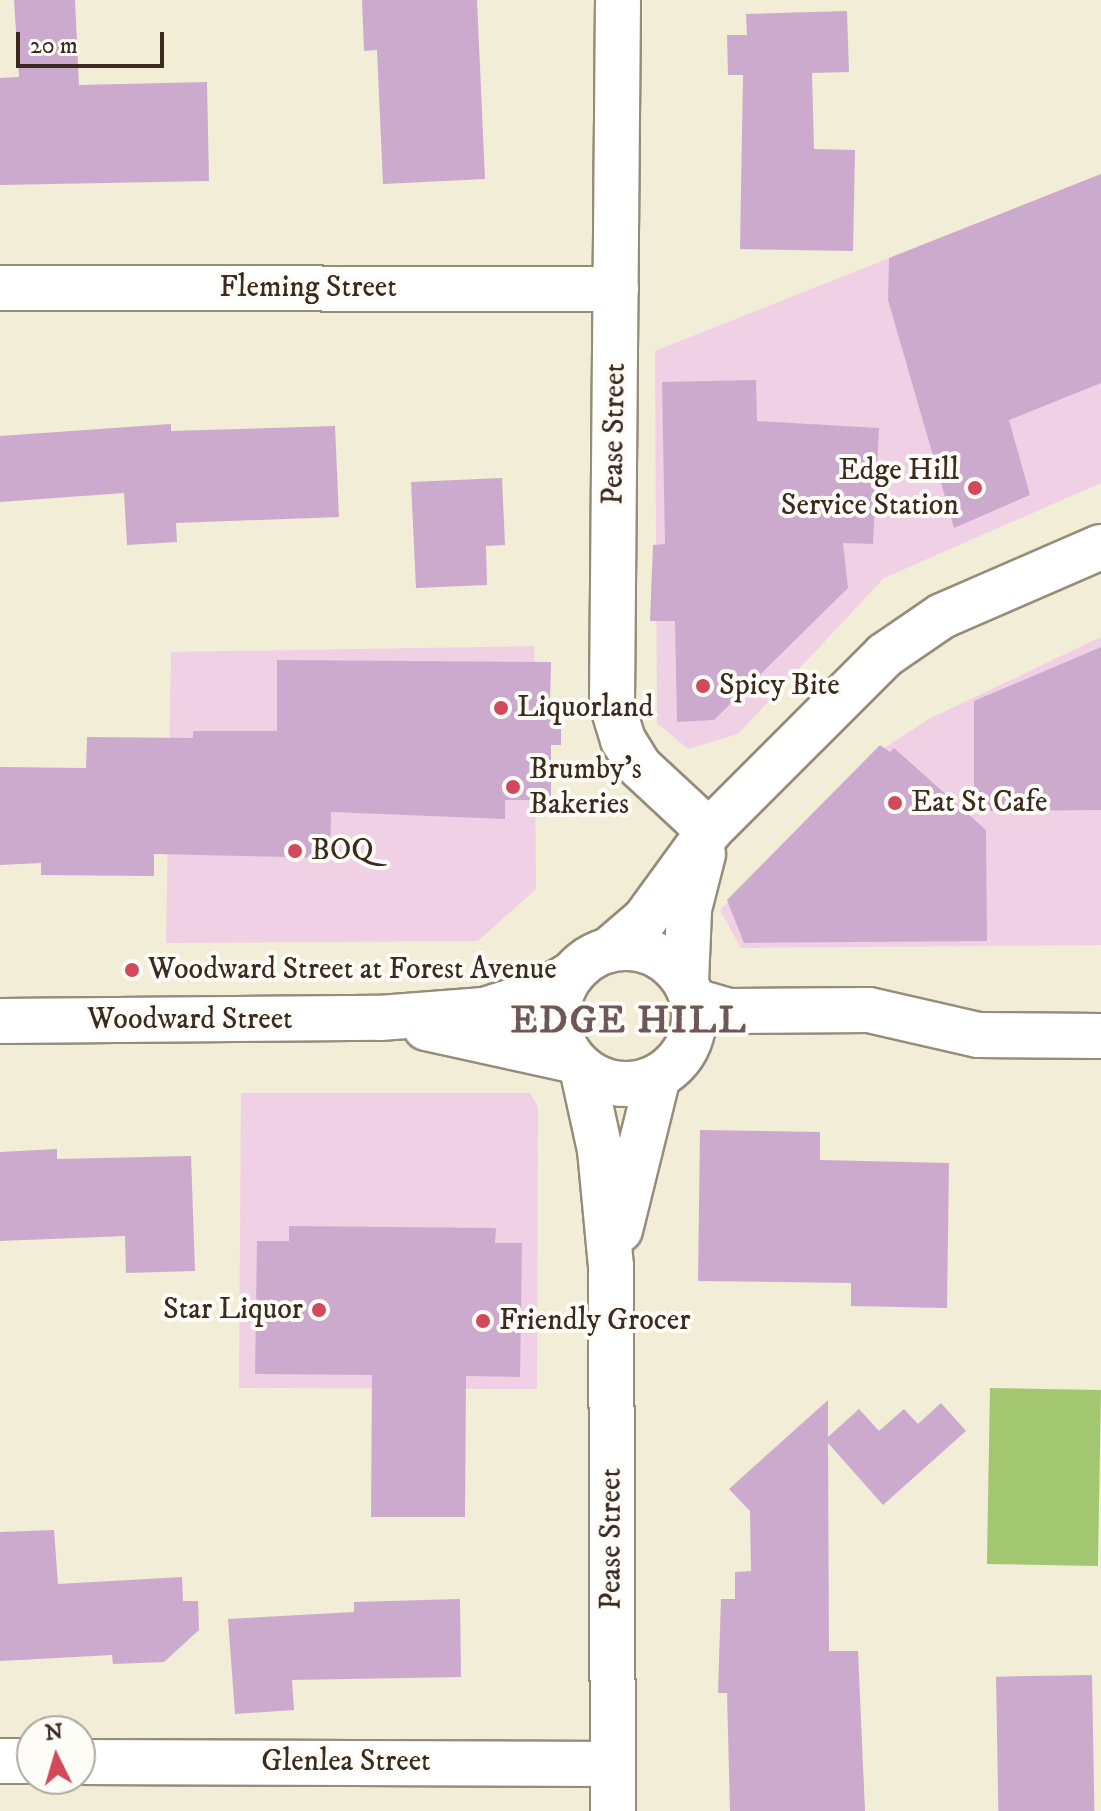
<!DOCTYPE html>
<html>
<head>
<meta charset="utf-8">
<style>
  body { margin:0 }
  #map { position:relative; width:1101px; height:1811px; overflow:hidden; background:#f1edd7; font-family:"IM FELL DW Pica",serif }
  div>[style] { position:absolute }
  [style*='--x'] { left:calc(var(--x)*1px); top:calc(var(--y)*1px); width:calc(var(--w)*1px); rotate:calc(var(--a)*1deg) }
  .built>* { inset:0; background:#f0d0e5 }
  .green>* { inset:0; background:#a3c770; transform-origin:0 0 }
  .building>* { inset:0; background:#ccaacd; transform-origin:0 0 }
  .roads { filter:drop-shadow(2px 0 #968c7a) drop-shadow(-2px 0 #968c7a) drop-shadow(0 2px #968c7a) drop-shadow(0 -2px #968c7a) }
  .minor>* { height:44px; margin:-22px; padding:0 22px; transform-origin:22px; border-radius:22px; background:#fff }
  .tertiary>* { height:44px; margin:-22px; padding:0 22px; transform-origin:22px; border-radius:22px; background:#fff }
  .tertiary>.ring { margin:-22px; padding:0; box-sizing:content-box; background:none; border:44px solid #fff; border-radius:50% }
  .dots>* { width:22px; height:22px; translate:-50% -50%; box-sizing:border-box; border:4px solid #fdfcf7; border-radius:50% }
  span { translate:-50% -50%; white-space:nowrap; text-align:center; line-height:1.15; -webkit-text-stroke:8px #fdfcf7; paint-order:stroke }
  .street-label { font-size:30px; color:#3b2a1e }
  .poi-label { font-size:30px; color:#3b2a1e }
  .right { translate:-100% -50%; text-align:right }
  .left { translate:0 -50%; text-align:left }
  .district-label { font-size:38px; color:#6e575b; font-weight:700; letter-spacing:2px }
  .north { position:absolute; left:16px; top:1715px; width:80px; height:80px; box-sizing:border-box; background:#fdfcf7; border:2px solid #afa8a0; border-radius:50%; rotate:355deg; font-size:22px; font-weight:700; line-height:32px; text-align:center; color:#3b2a1e }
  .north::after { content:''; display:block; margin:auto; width:28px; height:36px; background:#d1495b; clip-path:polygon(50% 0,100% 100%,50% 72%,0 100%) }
  .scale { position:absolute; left:16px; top:32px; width:148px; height:36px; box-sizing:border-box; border:4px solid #3b2a1e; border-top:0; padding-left:10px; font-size:24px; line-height:28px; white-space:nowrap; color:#3b2a1e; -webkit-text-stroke:6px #fdfcf7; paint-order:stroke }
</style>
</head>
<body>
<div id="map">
  <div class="built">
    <i style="clip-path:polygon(1101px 174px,1101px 483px,884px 578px,738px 734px,688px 749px,657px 723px,655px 351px)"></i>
    <i style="clip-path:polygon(1101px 637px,1101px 945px,741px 948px,720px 910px,881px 750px,929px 719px)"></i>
    <i style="clip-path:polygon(534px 646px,536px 889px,478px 941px,166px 943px,171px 652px)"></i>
    <i style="clip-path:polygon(241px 1093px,530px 1093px,538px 1107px,537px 1389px,239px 1388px)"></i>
  </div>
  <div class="green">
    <i style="left:990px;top:1388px;width:111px;height:176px;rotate:1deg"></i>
  </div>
  <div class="building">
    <i style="clip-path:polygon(14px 0,75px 0,79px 85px,207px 82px,209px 181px,0 185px,0 78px,19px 77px)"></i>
    <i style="clip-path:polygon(362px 0,477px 0,485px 179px,383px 184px,377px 50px,364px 51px)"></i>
    <i style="clip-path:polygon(847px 11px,849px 72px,812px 73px,814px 149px,855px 150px,853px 251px,740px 249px,743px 75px,728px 75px,727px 35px,747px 35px,746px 14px)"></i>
    <i style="clip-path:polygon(1101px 174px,1101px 383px,1009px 420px,1030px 495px,954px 528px,888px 300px,889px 258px)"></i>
    <i style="clip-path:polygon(756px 380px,757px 421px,879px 428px,873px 544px,843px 543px,848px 588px,714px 720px,677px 722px,675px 621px,650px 621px,653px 545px,665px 544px,662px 382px)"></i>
    <i style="clip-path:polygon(171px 424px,171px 431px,335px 426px,339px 517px,176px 523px,177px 542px,127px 545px,124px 493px,0 502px,0 436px)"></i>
    <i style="clip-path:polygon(502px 478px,505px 545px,486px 546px,487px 585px,416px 588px,411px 482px)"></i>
    <i style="clip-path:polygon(1101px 647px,1101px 810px,974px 811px,974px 701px)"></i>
    <i style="clip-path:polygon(277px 660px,551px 662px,550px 701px,561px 701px,561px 745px,551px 745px,551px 800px,505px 800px,505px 819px,331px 812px,330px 858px,154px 854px,154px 876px,41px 875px,41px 863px,0 865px,0 767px,86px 768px,87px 737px,193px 738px,193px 731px,277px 731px)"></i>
    <i style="clip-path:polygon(880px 745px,890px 752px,894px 748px,986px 830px,987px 941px,744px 943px,727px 900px)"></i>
    <i style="clip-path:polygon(700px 1130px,820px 1132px,820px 1160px,949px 1163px,947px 1308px,851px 1306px,851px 1283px,698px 1281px)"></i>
    <i style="clip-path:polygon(57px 1149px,57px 1159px,191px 1156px,195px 1271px,126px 1273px,125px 1236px,0 1241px,0 1152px)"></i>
    <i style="clip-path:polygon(289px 1226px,496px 1228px,495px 1243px,522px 1243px,520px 1377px,466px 1376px,465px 1517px,371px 1517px,372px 1375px,255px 1374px,257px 1241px,289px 1241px)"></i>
    <i style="clip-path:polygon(828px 1400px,828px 1437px,859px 1409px,879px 1431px,904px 1409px,918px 1424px,941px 1403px,966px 1431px,883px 1505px,828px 1443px,829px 1651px,858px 1651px,865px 1811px,730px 1811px,727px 1693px,718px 1693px,721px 1599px,735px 1599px,735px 1572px,751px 1571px,750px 1511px,729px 1489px)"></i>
    <i style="clip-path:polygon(54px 1530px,58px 1584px,182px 1577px,183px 1601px,198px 1601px,199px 1630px,164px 1662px,113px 1664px,112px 1655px,0 1661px,0 1532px)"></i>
    <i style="clip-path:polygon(460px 1599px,461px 1677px,292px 1680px,294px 1710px,235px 1714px,228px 1619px,354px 1612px,354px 1602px)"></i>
    <i style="left:1092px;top:1675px;width:136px;height:96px;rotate:89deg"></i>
  </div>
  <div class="roads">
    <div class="minor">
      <i style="--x:618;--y:0;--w:704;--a:90.49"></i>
      <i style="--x:612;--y:704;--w:38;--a:73"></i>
      <i style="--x:623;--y:740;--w:31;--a:58"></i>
      <i style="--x:639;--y:766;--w:96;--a:42.9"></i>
      <i style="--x:0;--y:288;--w:616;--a:0.09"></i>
      <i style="--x:694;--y:1001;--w:35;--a:16"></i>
      <i style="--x:728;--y:1011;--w:141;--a:-0.4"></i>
      <i style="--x:869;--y:1010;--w:112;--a:12.9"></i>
      <i style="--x:978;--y:1035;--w:123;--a:0.5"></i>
      <i style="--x:0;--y:1761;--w:32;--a:0"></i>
      <i style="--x:80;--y:1762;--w:532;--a:0.22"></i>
    </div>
    <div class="tertiary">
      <i class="ring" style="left:558px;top:948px;width:92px;height:92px"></i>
      <i style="--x:609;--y:950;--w:48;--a:-40.7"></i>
      <i style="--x:645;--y:919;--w:109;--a:-54"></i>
      <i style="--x:709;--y:831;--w:249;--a:-45"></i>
      <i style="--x:885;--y:655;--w:69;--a:-34.4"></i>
      <i style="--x:942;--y:616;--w:173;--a:-23.5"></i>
      <i style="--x:686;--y:982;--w:73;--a:-87.6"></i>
      <i style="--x:689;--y:909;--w:57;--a:-75.7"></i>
      <i style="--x:0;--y:1021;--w:380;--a:-0.5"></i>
      <i style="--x:380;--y:1018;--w:104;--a:-4.4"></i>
      <i style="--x:484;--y:1010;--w:61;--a:-17.2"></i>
      <i style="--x:542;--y:992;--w:35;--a:-31"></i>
      <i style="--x:426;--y:1028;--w:149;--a:12.4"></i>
      <i style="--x:582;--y:1068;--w:84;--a:77.6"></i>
      <i style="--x:600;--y:1150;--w:117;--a:84.6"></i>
      <i style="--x:611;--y:1266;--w:545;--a:89.79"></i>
      <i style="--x:620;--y:1230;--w:158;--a:-76.1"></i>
    </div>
  </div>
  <div class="dots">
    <i style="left:975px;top:488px;background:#d1495b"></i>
    <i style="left:703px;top:686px;background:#d1495b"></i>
    <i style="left:501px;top:708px;background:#d1495b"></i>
    <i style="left:513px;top:787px;background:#d1495b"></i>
    <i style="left:895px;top:803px;background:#d1495b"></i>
    <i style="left:295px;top:851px;background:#d1495b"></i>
    <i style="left:132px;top:970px;background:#d1495b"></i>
    <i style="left:319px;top:1310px;background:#d1495b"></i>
    <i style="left:483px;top:1321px;background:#d1495b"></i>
  </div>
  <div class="street-label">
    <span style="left:308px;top:288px">Fleming Street</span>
    <span style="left:615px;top:434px;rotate:-89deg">Pease Street</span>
    <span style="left:190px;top:1020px">Woodward Street</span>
    <span style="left:612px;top:1539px;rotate:-90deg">Pease Street</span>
    <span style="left:346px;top:1762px">Glenlea Street</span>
  </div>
  <div class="poi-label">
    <span class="right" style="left:959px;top:488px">Edge Hill<br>Service Station</span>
    <span class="left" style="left:719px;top:686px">Spicy Bite</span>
    <span class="left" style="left:517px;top:708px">Liquorland</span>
    <span class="left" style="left:529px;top:787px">Brumby's<br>Bakeries</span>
    <span class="left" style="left:911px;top:803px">Eat St Cafe</span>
    <span class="left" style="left:311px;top:851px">BOQ</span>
    <span class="left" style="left:148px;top:970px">Woodward Street at Forest Avenue</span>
    <span class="right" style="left:303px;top:1310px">Star Liquor</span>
    <span class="left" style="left:499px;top:1321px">Friendly Grocer</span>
  </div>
  <div class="district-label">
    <span style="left:629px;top:1022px">EDGE HILL</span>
  </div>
  <div class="north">N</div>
  <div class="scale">20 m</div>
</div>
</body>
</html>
